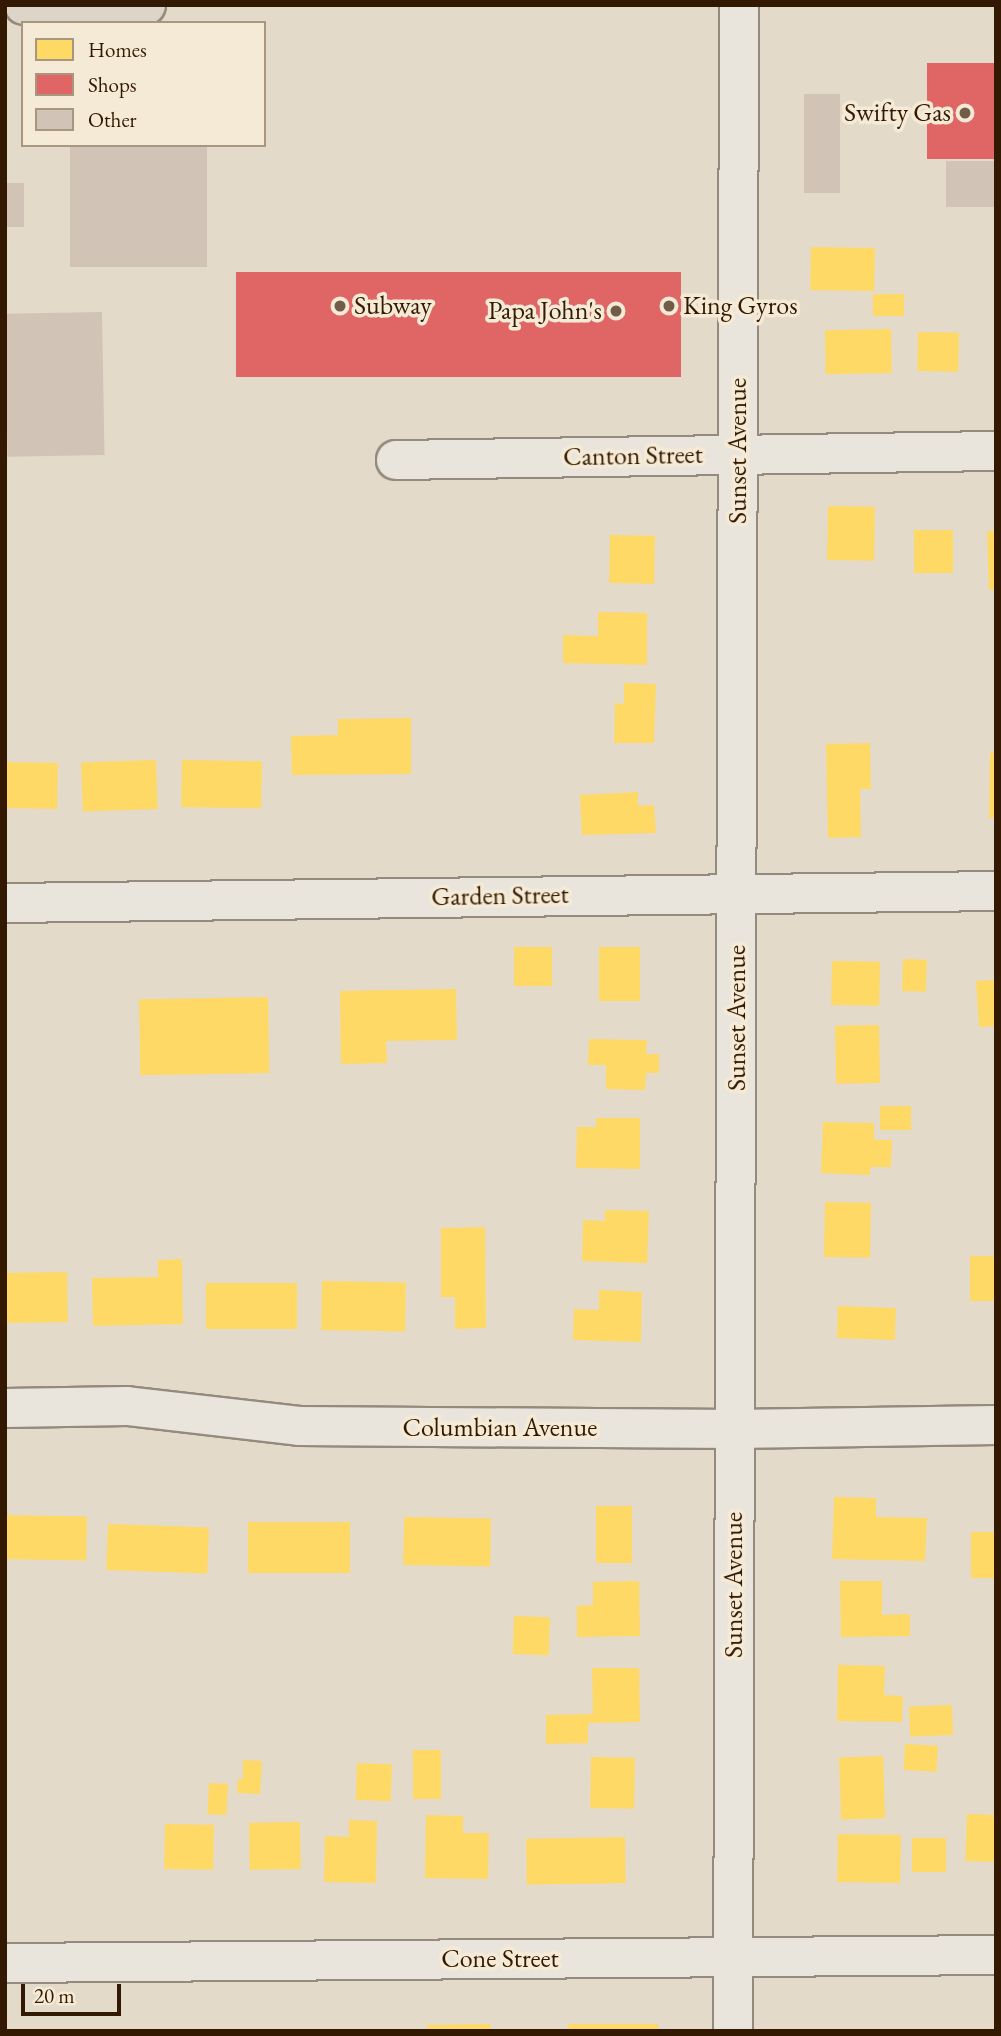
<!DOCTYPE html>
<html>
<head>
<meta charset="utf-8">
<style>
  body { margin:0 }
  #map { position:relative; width:1001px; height:2036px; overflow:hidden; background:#e4daca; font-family:"EB Garamond",serif }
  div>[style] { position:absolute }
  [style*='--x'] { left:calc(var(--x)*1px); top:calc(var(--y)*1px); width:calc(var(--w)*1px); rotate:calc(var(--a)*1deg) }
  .homes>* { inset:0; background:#ffd966; transform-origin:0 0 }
  .shops>* { inset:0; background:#e06666; transform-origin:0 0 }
  .building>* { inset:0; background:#d1c3b5; transform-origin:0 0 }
  .roads { filter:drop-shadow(2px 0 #948a7e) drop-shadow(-2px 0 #948a7e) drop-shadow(0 2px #948a7e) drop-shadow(0 -2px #948a7e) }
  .minor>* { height:38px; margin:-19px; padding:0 19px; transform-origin:19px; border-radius:19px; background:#eae5dc }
  .major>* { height:38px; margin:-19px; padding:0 19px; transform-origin:19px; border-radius:19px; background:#ddd5c7 }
  .dots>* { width:19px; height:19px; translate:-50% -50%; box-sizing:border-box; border:4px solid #f5ead5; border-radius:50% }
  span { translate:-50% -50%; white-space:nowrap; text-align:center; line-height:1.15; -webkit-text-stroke:7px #f5ead5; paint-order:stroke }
  .poi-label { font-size:26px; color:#331901 }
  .right { translate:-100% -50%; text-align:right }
  .left { translate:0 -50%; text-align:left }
  .street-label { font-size:26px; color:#331901 }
  .frame { position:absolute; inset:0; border:7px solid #331901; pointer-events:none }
  .legend { position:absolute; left:21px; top:21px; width:245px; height:126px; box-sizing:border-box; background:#f5ead5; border:2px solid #a79680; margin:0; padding:9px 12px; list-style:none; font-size:21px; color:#331901 }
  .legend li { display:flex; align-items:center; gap:14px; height:35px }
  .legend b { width:35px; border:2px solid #a79680 }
  .scale { position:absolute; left:21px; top:1984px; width:100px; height:32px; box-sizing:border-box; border:4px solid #331901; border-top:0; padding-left:9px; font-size:21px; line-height:24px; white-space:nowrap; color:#331901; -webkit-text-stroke:5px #f5ead5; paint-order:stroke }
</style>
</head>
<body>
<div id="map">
  <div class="homes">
    <i style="left:811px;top:247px;width:64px;height:43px;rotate:1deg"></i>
    <i style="left:904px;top:294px;width:22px;height:31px;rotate:90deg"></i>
    <i style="left:891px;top:329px;width:44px;height:66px;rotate:89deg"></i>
    <i style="left:918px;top:332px;width:41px;height:39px;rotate:1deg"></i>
    <i style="left:828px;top:506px;width:47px;height:54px;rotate:1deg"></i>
    <i style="left:953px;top:530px;width:43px;height:39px;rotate:90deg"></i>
    <i style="clip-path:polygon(987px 531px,996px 531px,996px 590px,989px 590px)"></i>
    <i style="left:610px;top:535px;width:45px;height:48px;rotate:1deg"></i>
    <i style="clip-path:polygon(598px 612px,647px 613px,647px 665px,563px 663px,563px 635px,598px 636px)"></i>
    <i style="clip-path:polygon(624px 683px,656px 684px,654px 743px,614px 743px,615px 703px,624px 704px)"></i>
    <i style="clip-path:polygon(411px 718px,411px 774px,292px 775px,291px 736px,338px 735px,338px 719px)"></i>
    <i style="clip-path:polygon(870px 743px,871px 789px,860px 789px,861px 837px,828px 838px,826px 744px)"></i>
    <i style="clip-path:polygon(990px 753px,996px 753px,996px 818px,989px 818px)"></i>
    <i style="left:156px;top:760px;width:49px;height:75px;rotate:88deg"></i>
    <i style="left:182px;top:760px;width:80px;height:47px;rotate:1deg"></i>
    <i style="left:5px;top:762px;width:53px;height:46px;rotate:1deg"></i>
    <i style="clip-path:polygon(638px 792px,638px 806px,654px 805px,656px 833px,582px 835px,580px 795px)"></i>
    <i style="left:514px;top:947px;width:38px;height:39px"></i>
    <i style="left:599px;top:947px;width:41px;height:54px"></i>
    <i style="left:903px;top:959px;width:24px;height:32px;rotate:2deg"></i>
    <i style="left:832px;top:961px;width:48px;height:44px;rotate:1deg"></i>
    <i style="clip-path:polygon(996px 980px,996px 1026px,979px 1027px,976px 981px)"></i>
    <i style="clip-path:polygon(456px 989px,457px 1040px,386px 1041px,387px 1063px,341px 1064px,340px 991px)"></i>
    <i style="left:268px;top:997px;width:76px;height:129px;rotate:89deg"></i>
    <i style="left:879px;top:1025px;width:58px;height:44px;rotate:89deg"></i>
    <i style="clip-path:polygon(589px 1039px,647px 1040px,646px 1054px,659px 1054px,659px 1073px,646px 1073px,645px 1090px,606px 1089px,606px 1065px,588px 1065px)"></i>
    <i style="left:880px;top:1106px;width:31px;height:24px"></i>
    <i style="clip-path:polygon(596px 1118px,640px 1118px,640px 1169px,576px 1168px,577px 1127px,596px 1127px)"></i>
    <i style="clip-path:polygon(823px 1122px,874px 1123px,874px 1140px,892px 1140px,891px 1167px,870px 1167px,870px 1175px,821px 1173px)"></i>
    <i style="left:825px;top:1202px;width:46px;height:55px;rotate:1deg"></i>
    <i style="clip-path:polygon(605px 1210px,649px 1211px,647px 1263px,582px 1261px,583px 1220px,605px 1221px)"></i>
    <i style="clip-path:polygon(485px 1227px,486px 1328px,455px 1329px,455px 1297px,441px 1297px,441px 1228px)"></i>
    <i style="left:970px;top:1256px;width:26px;height:45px"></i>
    <i style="clip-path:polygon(182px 1259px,183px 1324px,93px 1326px,92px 1278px,158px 1277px,158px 1260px)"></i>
    <i style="left:67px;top:1272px;width:50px;height:62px;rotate:89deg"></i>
    <i style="left:322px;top:1281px;width:84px;height:49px;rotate:1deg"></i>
    <i style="left:297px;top:1283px;width:46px;height:91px;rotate:90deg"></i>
    <i style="clip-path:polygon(599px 1290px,642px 1292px,641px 1342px,573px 1340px,574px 1309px,599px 1310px)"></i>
    <i style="left:838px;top:1306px;width:58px;height:32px;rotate:2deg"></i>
    <i style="clip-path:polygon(834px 1497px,876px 1498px,876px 1517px,927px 1518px,925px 1561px,832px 1559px)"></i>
    <i style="left:596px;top:1506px;width:36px;height:57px"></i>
    <i style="left:5px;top:1515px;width:82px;height:44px;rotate:1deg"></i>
    <i style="left:404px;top:1517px;width:87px;height:48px;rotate:1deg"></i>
    <i style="left:350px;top:1522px;width:51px;height:102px;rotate:90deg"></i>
    <i style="left:108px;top:1524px;width:101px;height:46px;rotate:2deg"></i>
    <i style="left:971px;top:1532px;width:25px;height:46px"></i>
    <i style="clip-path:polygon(639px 1581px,640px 1636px,577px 1637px,577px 1606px,593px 1605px,593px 1582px)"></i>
    <i style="clip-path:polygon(840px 1581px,882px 1581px,882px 1615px,910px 1614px,910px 1636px,841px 1637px)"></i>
    <i style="left:514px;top:1616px;width:36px;height:38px;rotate:2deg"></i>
    <i style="clip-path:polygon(838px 1665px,885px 1666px,884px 1695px,903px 1696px,902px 1722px,837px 1721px)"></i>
    <i style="clip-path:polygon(592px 1668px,639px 1668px,640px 1722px,588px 1723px,588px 1743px,546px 1744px,546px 1715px,593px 1714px)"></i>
    <i style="left:952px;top:1705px;width:30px;height:43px;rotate:88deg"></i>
    <i style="left:905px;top:1744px;width:33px;height:26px;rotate:3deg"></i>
    <i style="left:413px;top:1750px;width:28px;height:49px"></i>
    <i style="left:883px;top:1756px;width:62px;height:44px;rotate:88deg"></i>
    <i style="left:591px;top:1757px;width:44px;height:51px;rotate:1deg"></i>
    <i style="clip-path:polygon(243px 1760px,262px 1761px,260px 1794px,237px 1793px,238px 1779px,243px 1779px)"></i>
    <i style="left:357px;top:1763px;width:35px;height:37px;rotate:2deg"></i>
    <i style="left:209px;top:1783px;width:19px;height:31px;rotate:3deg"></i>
    <i style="left:967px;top:1814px;width:29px;height:47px;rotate:2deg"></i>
    <i style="clip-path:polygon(426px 1815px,463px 1816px,463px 1833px,489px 1833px,488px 1879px,425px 1878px)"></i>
    <i style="clip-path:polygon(349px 1820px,377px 1821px,376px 1883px,324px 1882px,325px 1836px,349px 1837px)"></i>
    <i style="left:300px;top:1822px;width:47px;height:51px;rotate:89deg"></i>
    <i style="left:165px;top:1824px;width:49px;height:45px;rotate:1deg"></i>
    <i style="left:838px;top:1834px;width:63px;height:48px;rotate:1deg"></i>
    <i style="left:625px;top:1837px;width:46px;height:99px;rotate:89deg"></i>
    <i style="left:946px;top:1838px;width:34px;height:34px;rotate:90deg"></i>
    <i style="clip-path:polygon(490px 2024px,490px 2031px,427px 2031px,427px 2025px)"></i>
    <i style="left:568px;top:2024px;width:90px;height:7px"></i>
  </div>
  <div class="shops">
    <i style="left:996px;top:63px;width:96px;height:69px;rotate:90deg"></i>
    <i style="left:681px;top:272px;width:105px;height:445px;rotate:90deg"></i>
  </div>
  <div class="building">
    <i style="left:804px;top:94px;width:36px;height:99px"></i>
    <i style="left:70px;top:145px;width:137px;height:122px"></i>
    <i style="left:996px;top:161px;width:46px;height:50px;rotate:90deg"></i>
    <i style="left:5px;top:183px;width:19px;height:44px"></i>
    <i style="left:102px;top:312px;width:143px;height:97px;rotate:89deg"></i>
  </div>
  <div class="roads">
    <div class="minor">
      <i style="--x:396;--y:460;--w:600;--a:-0.86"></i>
      <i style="--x:5;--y:903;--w:991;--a:-0.69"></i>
      <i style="--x:5;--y:1408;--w:122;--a:-0.9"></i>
      <i style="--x:127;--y:1406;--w:173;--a:6.6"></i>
      <i style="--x:299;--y:1426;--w:436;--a:0.4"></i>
      <i style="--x:735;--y:1429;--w:261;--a:-0.9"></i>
      <i style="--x:5;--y:1963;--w:991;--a:-0.46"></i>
      <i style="--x:733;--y:2031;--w:2026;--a:-89.83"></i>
    </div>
    <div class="major">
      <i style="--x:24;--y:5;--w:122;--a:0"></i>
    </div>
  </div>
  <div class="dots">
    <i style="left:965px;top:113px;background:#715d47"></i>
    <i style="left:340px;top:306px;background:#715d47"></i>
    <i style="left:669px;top:306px;background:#715d47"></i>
    <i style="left:616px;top:311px;background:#715d47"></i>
  </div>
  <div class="poi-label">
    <span class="right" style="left:951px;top:113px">Swifty Gas</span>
    <span class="left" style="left:354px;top:306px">Subway</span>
    <span class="left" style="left:683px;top:306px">King Gyros</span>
    <span class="right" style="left:602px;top:311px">Papa John's</span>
  </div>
  <div class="street-label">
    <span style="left:738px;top:451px;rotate:-90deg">Sunset Avenue</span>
    <span style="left:633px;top:456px;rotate:-1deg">Canton Street</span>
    <span style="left:500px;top:896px;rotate:-1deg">Garden Street</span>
    <span style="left:737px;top:1018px;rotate:-90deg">Sunset Avenue</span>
    <span style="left:500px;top:1428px">Columbian Avenue</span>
    <span style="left:734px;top:1585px;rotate:-90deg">Sunset Avenue</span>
    <span style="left:500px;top:1959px">Cone Street</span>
  </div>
  <div class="frame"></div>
  <ul class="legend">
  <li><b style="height:19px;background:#ffd966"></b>Homes</li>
  <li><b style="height:19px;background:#e06666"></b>Shops</li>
  <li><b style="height:19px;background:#d1c3b5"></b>Other</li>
  </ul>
  <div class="scale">20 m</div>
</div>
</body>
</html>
